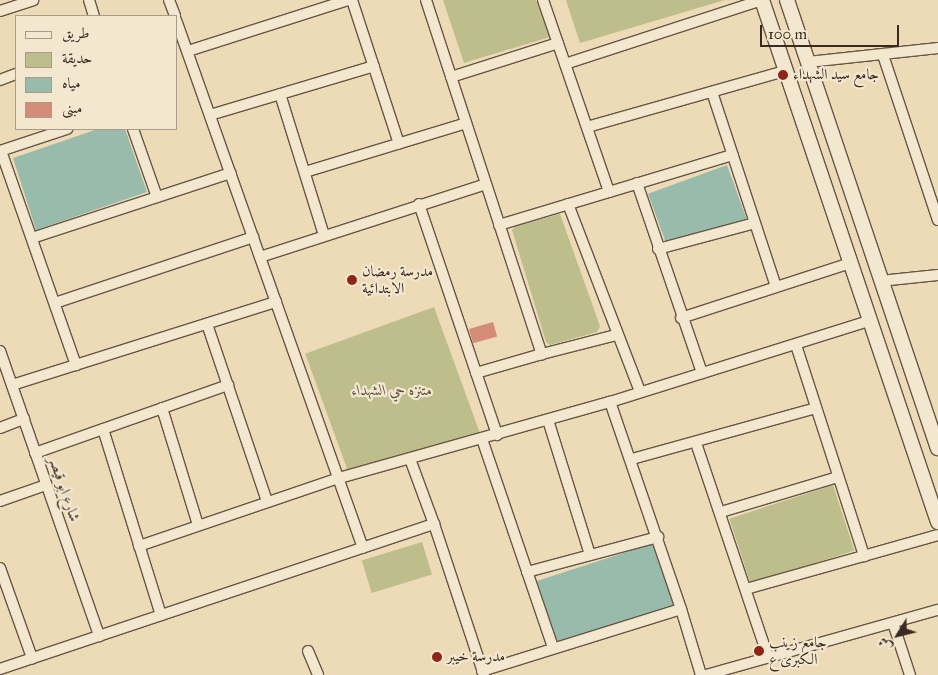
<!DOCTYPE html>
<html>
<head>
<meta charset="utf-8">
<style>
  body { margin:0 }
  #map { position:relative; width:938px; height:675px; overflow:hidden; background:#eddab6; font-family:"IM FELL Great Primer",Amiri,serif }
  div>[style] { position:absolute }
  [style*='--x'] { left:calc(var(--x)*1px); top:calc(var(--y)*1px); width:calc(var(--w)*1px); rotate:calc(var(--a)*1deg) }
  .green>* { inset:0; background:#bdbe8b; transform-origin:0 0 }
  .water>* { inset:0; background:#99bbac; transform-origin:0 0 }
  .building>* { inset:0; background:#d48c79; transform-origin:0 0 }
  .roads { filter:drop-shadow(1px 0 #675646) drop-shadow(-1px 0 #675646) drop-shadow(0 1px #675646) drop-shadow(0 -1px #675646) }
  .street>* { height:10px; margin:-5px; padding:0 5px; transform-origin:5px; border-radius:5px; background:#f3e7d0 }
  .secondary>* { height:14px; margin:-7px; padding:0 7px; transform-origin:7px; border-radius:7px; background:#f3e7d0 }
  .dots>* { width:14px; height:14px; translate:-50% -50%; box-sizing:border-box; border:2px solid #f3e7d0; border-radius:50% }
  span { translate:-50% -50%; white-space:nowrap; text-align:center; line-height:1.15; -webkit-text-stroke:4.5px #f3e7d0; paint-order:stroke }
  .poi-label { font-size:15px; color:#3a2a21 }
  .left { translate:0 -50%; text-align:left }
  .park-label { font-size:15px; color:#5b4f3c; font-style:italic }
  .street-label { font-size:15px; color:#3a2a21 }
  .legend { position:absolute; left:15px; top:15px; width:162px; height:115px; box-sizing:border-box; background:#f3e7d0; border:1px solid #a99b8a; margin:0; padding:6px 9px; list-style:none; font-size:15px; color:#3a2a21 }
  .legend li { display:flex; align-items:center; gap:10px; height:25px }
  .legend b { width:25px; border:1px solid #a99b8a }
  .north { position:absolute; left:873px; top:610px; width:50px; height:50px; -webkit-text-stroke:4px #f3e7d0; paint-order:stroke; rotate:234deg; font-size:14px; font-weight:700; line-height:20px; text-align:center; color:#3a2a21 }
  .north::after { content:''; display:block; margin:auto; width:18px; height:22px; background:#3a2a21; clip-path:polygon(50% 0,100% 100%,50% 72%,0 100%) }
  .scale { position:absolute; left:760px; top:25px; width:139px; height:22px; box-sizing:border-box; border:2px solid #3a2a21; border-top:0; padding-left:6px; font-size:15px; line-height:18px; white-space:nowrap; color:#3a2a21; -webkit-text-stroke:4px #f3e7d0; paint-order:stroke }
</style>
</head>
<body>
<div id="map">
  <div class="green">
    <i style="clip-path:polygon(443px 0,536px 0,550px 37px,464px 63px)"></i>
    <i style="clip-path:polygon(566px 0,725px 0,580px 43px)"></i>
    <i style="clip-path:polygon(560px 214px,600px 326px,597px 332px,550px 345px,546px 342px,512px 230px,516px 226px)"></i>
    <i style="left:434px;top:307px;width:135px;height:137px;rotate:70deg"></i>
    <i style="left:833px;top:485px;width:69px;height:109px;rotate:72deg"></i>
    <i style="left:422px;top:542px;width:34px;height:63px;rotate:73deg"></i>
  </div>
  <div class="water">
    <i style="clip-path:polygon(98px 129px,125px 129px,147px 192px,36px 230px,13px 158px)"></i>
    <i style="left:727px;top:165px;width:58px;height:84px;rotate:70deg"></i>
    <i style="left:654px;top:543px;width:65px;height:123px;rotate:72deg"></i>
  </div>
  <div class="building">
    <i style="left:493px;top:322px;width:15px;height:25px;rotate:74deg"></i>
  </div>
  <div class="roads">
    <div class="street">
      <i style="--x:89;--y:0;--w:17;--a:73"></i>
      <i style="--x:169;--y:0;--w:17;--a:69"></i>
      <i style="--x:352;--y:0;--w:151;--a:71.9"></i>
      <i style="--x:426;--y:0;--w:373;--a:71.9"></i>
      <i style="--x:542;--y:354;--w:76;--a:-14.4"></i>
      <i style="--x:543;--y:0;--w:203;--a:71"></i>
      <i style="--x:0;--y:11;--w:35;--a:-18"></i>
      <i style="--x:176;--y:20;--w:560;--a:70.5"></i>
      <i style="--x:188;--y:51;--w:168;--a:-17.7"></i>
      <i style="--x:883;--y:55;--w:174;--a:71.6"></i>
      <i style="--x:808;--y:62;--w:131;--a:-6.1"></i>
      <i style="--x:565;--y:64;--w:207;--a:-18"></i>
      <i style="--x:451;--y:77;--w:112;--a:-17.6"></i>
      <i style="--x:0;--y:80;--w:17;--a:-21"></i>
      <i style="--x:712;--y:92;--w:205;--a:71.8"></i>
      <i style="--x:280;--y:94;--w:148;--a:72.7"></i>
      <i style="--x:210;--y:115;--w:171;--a:-16.6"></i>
      <i style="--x:587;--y:127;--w:206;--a:-15.8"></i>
      <i style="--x:133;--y:129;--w:72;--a:70.6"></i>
      <i style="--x:0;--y:151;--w:71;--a:-18.2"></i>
      <i style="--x:1;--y:151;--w:227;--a:70.7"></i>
      <i style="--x:305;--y:172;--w:168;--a:-16.9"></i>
      <i style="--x:637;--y:183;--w:201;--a:71.1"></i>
      <i style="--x:419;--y:204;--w:244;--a:71.3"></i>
      <i style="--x:568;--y:204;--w:201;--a:69"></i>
      <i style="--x:499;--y:225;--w:244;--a:-16.7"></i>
      <i style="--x:32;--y:238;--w:209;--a:-18.1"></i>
      <i style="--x:658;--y:249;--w:100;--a:-15"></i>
      <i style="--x:260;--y:257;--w:237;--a:-17.9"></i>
      <i style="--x:880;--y:281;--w:58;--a:-5.9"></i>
      <i style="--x:55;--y:303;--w:209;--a:-18.4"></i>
      <i style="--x:681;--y:318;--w:178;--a:-18"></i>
      <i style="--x:207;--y:324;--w:187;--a:71.3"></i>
      <i style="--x:796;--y:345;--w:222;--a:72.1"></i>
      <i style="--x:0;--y:351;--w:302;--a:70.8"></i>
      <i style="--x:476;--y:373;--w:69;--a:-16.1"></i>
      <i style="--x:12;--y:385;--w:277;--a:-17.5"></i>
      <i style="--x:162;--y:408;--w:122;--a:72.9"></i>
      <i style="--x:548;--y:420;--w:141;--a:72.7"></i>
      <i style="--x:0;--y:428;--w:26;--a:-21"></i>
      <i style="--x:103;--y:429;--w:195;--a:72.7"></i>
      <i style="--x:482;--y:439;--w:221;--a:71.2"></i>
      <i style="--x:696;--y:443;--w:226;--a:71.4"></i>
      <i style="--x:35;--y:453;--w:205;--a:-19.4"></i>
      <i style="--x:410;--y:459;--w:69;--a:69.7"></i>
      <i style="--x:632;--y:459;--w:191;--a:-15.5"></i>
      <i style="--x:0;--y:501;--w:49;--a:-19.2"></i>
      <i style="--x:721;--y:512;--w:122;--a:-16.7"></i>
      <i style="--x:139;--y:546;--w:211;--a:-18.8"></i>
      <i style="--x:339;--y:478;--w:281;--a:-15.7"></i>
      <i style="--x:610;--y:402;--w:271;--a:-17.4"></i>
      <i style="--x:0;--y:568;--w:96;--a:70.4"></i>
      <i style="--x:527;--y:572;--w:136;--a:-15"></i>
      <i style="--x:746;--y:589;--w:199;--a:-15.7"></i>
      <i style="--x:681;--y:609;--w:69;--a:73.1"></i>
      <i style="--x:893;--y:623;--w:55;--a:71.9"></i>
      <i style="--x:308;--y:651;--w:26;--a:67"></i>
      <i style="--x:0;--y:669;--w:458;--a:-18.5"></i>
      <i style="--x:434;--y:524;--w:159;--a:71.7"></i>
      <i style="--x:482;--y:671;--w:208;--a:-17.3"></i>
      <i style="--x:681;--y:609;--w:219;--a:-108.9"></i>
      <i style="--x:706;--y:675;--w:241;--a:-15.7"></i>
    </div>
    <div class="secondary">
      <i style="--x:762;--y:0;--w:551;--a:71.37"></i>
      <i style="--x:787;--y:0;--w:473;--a:71.4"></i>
    </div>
  </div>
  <div class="dots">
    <i style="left:783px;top:75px;background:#8f2418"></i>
    <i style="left:352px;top:280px;background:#8f2418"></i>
    <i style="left:759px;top:651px;background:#8f2418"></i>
    <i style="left:437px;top:657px;background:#8f2418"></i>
  </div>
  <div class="poi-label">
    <span class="left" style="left:793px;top:75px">جامع سيد الشهداء</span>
    <span class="left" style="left:362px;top:280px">مدرسة رمضان<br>الابتدائية</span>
    <span class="left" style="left:769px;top:651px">جامع زينب<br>الكبرى ع</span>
    <span class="left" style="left:447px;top:657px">مدرسة خيبر</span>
  </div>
  <div class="park-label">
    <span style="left:392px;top:391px">متنزه حي الشهداء</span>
  </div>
  <div class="street-label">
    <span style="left:64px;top:489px;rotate:71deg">شارع ابو قيصر</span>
  </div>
  <ul class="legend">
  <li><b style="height:6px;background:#f3e7d0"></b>طريق</li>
  <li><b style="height:14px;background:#bdbe8b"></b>حديقة</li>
  <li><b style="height:14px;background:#99bbac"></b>مياه</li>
  <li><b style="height:14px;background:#d48c79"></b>مبنى</li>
  </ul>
  <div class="north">ش</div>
  <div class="scale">100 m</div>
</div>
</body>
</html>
